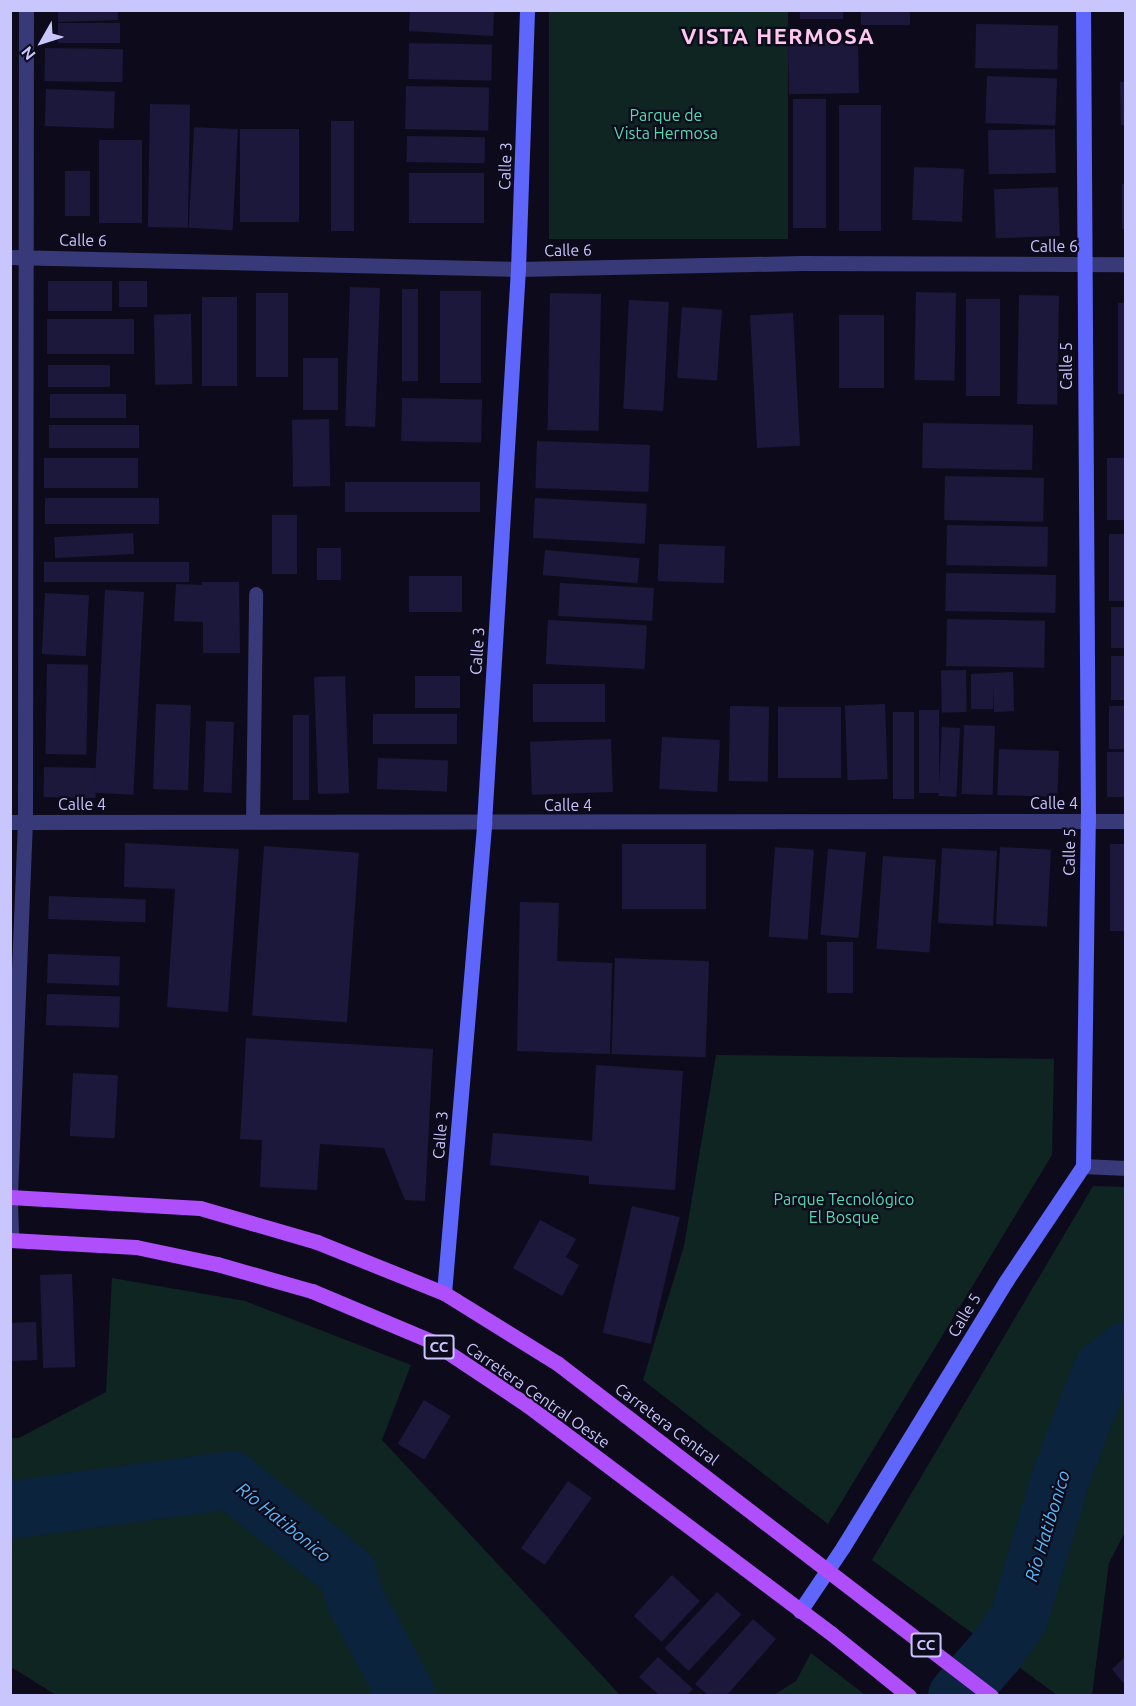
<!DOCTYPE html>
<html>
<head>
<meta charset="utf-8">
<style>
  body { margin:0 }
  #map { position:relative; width:1136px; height:1706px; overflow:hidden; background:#0d0b1b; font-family:Ubuntu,sans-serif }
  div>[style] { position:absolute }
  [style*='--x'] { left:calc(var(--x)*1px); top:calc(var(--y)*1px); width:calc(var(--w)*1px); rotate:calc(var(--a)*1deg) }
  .green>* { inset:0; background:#0e2522; transform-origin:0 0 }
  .river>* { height:58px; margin:-29px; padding:0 29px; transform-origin:29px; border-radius:29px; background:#0c233e }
  .building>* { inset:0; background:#1c183b; transform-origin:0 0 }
  .lane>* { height:14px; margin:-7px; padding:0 7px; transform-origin:7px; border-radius:7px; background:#373979 }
  .street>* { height:15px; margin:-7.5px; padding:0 7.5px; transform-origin:7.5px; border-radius:7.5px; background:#373979 }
  .secondary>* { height:15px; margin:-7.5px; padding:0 7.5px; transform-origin:7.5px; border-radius:7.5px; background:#5f66fc }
  .primary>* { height:15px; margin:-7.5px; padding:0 7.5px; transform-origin:7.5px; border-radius:7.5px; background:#af4ffc }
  span { translate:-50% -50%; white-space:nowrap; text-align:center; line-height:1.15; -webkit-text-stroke:4.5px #0d0b1b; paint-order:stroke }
  .shield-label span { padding:2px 4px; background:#0d0b1b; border:2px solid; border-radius:4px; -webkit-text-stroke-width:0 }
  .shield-label { font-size:15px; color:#c9c6fe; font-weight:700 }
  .park-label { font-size:16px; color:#55dbb0 }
  .street-label { font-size:16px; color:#c9c6fe }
  .water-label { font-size:18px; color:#56bbfc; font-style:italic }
  .district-label { font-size:22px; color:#fec8ee; font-weight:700; letter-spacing:1.5px }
  .frame { position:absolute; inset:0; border:12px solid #c9c6fe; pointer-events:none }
  .north { position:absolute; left:12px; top:12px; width:60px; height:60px; -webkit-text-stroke:4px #0d0b1b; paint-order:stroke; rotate:231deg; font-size:16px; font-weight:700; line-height:24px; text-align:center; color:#c9c6fe }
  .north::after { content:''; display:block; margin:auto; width:21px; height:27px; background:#c9c6fe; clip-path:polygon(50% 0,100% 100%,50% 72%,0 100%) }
</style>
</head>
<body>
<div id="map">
  <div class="green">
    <i style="left:549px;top:11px;width:239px;height:228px"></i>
    <i style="clip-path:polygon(716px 1055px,1054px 1059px,1052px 1155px,828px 1524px,643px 1380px,684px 1246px)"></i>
    <i style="clip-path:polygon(1093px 1186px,1125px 1187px,1125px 1532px,1109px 1563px,1092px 1695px,1057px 1695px,872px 1560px)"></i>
    <i style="clip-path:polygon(112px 1278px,245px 1301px,411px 1365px,382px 1440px,620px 1695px,56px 1695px,11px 1667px,11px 1438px,19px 1438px,106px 1392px)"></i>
    <i style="clip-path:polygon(811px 1653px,865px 1695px,774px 1695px,796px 1681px)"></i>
  </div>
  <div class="river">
    <i style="--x:10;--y:1510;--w:223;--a:-7.7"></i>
    <i style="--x:231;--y:1480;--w:149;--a:38.5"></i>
    <i style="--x:348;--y:1573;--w:27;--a:75"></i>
    <i style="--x:355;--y:1599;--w:110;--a:61.8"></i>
    <i style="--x:957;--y:1696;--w:60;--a:-49.1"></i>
    <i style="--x:996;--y:1651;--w:40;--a:-55.1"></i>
    <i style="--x:1019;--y:1618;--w:150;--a:-73.4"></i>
    <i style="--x:1062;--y:1474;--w:111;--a:-69"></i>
    <i style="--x:1102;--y:1370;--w:31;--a:-38"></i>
  </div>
  <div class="building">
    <i style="clip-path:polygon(58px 10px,118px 10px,118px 20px,58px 22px)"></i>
    <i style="clip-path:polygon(410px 10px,494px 10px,493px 36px,409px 31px)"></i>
    <i style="left:800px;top:10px;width:43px;height:9px"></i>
    <i style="left:861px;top:10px;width:49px;height:15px"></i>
    <i style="left:58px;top:23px;width:62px;height:20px"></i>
    <i style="left:976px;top:24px;width:82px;height:44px;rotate:1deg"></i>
    <i style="left:858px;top:39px;width:54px;height:70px;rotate:89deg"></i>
    <i style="left:409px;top:43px;width:83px;height:36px;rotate:1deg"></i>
    <i style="left:45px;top:48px;width:78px;height:33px;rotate:1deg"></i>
    <i style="left:987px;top:76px;width:70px;height:47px;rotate:2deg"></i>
    <i style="clip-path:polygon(1120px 82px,1125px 82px,1125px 125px,1121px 125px)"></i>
    <i style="left:406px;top:86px;width:83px;height:43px;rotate:1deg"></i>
    <i style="left:46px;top:89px;width:69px;height:37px;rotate:2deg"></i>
    <i style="left:793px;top:99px;width:33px;height:129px"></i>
    <i style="left:150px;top:104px;width:40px;height:123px;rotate:1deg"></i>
    <i style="left:839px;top:105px;width:42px;height:126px"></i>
    <i style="left:331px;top:121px;width:23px;height:110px"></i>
    <i style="left:194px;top:127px;width:44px;height:101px;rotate:3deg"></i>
    <i style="left:240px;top:129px;width:59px;height:93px"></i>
    <i style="left:1055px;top:129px;width:44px;height:67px;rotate:89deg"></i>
    <i style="left:407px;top:136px;width:78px;height:26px;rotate:1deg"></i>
    <i style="left:99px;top:140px;width:43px;height:83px"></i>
    <i style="left:914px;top:167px;width:50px;height:53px;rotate:2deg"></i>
    <i style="left:65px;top:171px;width:25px;height:45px"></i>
    <i style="left:409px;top:173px;width:75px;height:50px"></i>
    <i style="left:1122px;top:184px;width:3px;height:45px"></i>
    <i style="left:1058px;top:187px;width:49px;height:64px;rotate:88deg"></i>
    <i style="left:112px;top:281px;width:30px;height:64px;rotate:90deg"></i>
    <i style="left:119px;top:281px;width:28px;height:26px"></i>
    <i style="left:350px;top:287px;width:30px;height:139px;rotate:2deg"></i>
    <i style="left:402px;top:289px;width:16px;height:92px"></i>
    <i style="left:440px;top:291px;width:41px;height:92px"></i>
    <i style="left:916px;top:292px;width:40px;height:88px;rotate:1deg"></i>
    <i style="left:256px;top:293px;width:32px;height:84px"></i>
    <i style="left:550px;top:293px;width:51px;height:137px;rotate:1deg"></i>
    <i style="left:1019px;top:295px;width:40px;height:109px;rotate:1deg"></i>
    <i style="left:202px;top:297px;width:35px;height:89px"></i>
    <i style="left:966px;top:299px;width:34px;height:97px"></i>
    <i style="left:629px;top:300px;width:40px;height:109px;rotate:3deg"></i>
    <i style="left:1118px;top:303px;width:7px;height:91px"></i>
    <i style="left:682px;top:307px;width:40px;height:71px;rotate:4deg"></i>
    <i style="left:793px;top:313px;width:133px;height:43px;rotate:87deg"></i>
    <i style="left:191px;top:314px;width:70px;height:37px;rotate:89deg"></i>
    <i style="left:839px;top:315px;width:45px;height:73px"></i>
    <i style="left:47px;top:319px;width:87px;height:35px"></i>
    <i style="left:303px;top:358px;width:35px;height:52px"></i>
    <i style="left:110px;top:365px;width:22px;height:62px;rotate:90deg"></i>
    <i style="left:50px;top:394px;width:76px;height:24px"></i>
    <i style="left:402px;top:398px;width:80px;height:43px;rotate:1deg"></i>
    <i style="left:329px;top:419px;width:67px;height:37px;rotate:89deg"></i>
    <i style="left:923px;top:423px;width:110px;height:45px;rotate:1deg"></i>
    <i style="left:139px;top:425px;width:23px;height:90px;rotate:90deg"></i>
    <i style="left:537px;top:441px;width:113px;height:47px;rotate:2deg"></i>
    <i style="left:138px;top:458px;width:30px;height:94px;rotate:90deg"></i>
    <i style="left:1107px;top:458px;width:18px;height:62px"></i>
    <i style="left:945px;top:476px;width:99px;height:44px;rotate:1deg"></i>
    <i style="left:345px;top:482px;width:135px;height:30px"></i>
    <i style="left:159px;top:498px;width:26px;height:114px;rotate:90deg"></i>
    <i style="left:535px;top:498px;width:112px;height:40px;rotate:3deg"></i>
    <i style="left:272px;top:515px;width:25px;height:59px"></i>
    <i style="left:947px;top:525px;width:101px;height:40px;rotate:1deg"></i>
    <i style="left:133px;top:533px;width:21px;height:79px;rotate:87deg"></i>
    <i style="left:1109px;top:534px;width:16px;height:67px"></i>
    <i style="left:659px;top:544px;width:66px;height:37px;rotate:2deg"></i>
    <i style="left:317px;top:548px;width:24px;height:32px"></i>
    <i style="left:545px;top:550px;width:95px;height:25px;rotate:5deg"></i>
    <i style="left:189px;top:562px;width:20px;height:145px;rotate:90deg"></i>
    <i style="left:946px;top:573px;width:110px;height:38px;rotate:1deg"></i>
    <i style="left:409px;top:576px;width:53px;height:36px"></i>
    <i style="clip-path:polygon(202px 582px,239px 582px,240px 653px,203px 653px,203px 622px,174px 621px,176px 584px,202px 585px)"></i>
    <i style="left:560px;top:583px;width:94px;height:33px;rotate:3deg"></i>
    <i style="left:105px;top:590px;width:39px;height:203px;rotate:3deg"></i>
    <i style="left:45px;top:593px;width:44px;height:61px;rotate:3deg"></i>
    <i style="left:1111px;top:607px;width:14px;height:41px"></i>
    <i style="left:947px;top:619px;width:98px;height:47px;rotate:1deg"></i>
    <i style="left:548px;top:620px;width:99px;height:44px;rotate:3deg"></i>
    <i style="left:1111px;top:656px;width:14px;height:44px"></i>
    <i style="left:47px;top:664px;width:41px;height:90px;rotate:1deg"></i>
    <i style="left:966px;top:670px;width:42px;height:25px;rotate:89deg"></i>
    <i style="clip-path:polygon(1013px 672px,1014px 711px,994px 712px,993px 684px,993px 709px,971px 709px,971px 674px)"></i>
    <i style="left:345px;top:676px;width:117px;height:31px;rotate:88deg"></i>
    <i style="left:415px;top:676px;width:45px;height:32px"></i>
    <i style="left:605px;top:684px;width:38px;height:72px;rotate:90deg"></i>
    <i style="left:156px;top:704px;width:35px;height:85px;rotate:2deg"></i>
    <i style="left:885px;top:704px;width:75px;height:40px;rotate:88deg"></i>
    <i style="left:730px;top:706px;width:39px;height:75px;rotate:1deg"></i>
    <i style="left:1109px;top:706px;width:16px;height:43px"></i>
    <i style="left:778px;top:707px;width:63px;height:71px"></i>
    <i style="left:919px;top:710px;width:20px;height:83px"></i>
    <i style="left:893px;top:712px;width:21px;height:87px"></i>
    <i style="left:373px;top:714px;width:84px;height:30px"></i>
    <i style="left:293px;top:715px;width:16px;height:85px"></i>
    <i style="left:206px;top:721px;width:28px;height:71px;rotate:2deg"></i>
    <i style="left:964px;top:725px;width:31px;height:69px;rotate:2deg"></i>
    <i style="left:942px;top:727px;width:18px;height:69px;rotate:3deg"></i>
    <i style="left:662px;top:737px;width:58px;height:52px;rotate:3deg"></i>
    <i style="left:611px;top:739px;width:53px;height:81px;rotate:88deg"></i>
    <i style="left:999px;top:749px;width:60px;height:46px;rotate:2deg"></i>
    <i style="left:1125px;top:752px;width:45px;height:18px;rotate:90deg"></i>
    <i style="left:378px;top:758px;width:70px;height:31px;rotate:2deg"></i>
    <i style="left:44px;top:767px;width:52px;height:30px;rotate:1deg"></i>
    <i style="clip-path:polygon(125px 843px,239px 849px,228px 1012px,167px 1007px,175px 889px,124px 887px)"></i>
    <i style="left:622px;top:844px;width:84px;height:65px"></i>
    <i style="left:1110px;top:844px;width:15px;height:87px"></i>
    <i style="left:264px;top:846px;width:95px;height:170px;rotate:4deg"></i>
    <i style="left:775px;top:847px;width:39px;height:90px;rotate:4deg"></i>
    <i style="left:1000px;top:847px;width:51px;height:77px;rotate:3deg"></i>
    <i style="left:942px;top:848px;width:55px;height:75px;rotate:3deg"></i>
    <i style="left:828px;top:849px;width:38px;height:86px;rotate:5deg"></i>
    <i style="left:883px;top:856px;width:53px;height:93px;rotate:4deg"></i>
    <i style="left:49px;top:896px;width:97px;height:23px;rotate:2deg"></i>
    <i style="clip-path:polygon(520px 902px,559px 903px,557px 961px,612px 963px,610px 1054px,517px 1051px)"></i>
    <i style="left:827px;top:942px;width:26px;height:51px"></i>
    <i style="left:48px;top:954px;width:72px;height:29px;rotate:2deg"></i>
    <i style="left:615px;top:958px;width:94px;height:96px;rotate:2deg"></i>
    <i style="left:47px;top:994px;width:73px;height:31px;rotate:2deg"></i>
    <i style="clip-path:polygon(246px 1038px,433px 1049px,425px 1201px,405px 1200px,384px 1148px,320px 1144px,317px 1190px,260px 1187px,262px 1140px,240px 1139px)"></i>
    <i style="clip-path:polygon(596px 1065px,683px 1071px,675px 1190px,589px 1184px,589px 1176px,490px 1165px,493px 1133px,592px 1141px)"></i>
    <i style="left:73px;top:1073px;width:45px;height:63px;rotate:3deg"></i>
    <i style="left:632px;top:1206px;width:49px;height:130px;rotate:13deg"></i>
    <i style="clip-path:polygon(540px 1220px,576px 1239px,566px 1257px,579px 1265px,562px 1296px,513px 1268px)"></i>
    <i style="left:72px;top:1274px;width:93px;height:32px;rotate:88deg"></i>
    <i style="left:36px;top:1322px;width:38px;height:26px;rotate:88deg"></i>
    <i style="left:424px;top:1400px;width:31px;height:51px;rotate:31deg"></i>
    <i style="left:568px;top:1481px;width:29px;height:82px;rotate:35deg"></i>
    <i style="left:672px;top:1575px;width:38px;height:56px;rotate:43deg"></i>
    <i style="left:717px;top:1592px;width:33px;height:77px;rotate:43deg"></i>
    <i style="clip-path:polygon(753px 1619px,776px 1639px,727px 1695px,708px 1695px,695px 1684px)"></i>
    <i style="clip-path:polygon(658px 1657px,693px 1689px,687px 1695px,659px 1695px,639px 1677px)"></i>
    <i style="clip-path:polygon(1125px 1657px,1125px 1685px,1112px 1669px)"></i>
  </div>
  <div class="lane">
    <i style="--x:253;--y:822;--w:228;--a:-89.2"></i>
  </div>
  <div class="street">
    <i style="--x:10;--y:257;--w:508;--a:1.35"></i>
    <i style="--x:518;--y:269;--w:283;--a:-1.2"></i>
    <i style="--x:801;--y:263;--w:325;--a:0.2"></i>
    <i style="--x:10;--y:822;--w:1116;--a:-0.05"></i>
    <i style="--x:1083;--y:1166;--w:43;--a:2.7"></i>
    <i style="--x:10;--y:1194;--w:373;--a:-87.7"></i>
    <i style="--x:25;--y:821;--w:811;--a:-89.93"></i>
    <i style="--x:10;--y:1203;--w:37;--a:88"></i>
  </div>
  <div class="secondary">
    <i style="--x:444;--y:1293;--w:472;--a:-85.1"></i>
    <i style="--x:484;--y:823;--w:555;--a:-86.49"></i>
    <i style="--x:518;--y:269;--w:259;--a:-88"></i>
    <i style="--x:800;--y:1611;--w:77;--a:-56.1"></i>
    <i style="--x:843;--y:1547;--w:312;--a:-58.5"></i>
    <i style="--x:1006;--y:1281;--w:138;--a:-56.2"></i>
    <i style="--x:1083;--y:1166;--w:345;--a:-89.2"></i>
    <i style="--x:1088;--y:821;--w:811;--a:-90.35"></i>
  </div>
  <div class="primary">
    <i style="--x:10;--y:1197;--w:190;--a:3.3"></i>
    <i style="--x:200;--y:1208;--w:122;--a:16.2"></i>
    <i style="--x:317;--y:1242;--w:137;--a:21.9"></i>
    <i style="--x:444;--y:1293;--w:133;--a:31.8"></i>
    <i style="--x:557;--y:1363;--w:547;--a:37.5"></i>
    <i style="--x:10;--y:1240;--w:126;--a:3.2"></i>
    <i style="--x:136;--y:1247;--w:83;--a:11.9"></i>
    <i style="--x:217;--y:1264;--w:99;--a:15.9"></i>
    <i style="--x:312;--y:1291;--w:129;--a:22.8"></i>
    <i style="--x:431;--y:1341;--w:115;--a:33.7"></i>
    <i style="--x:527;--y:1405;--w:381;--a:36.9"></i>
    <i style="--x:832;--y:1634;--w:99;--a:38.8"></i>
  </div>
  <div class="shield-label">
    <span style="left:439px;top:1347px">CC</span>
    <span style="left:926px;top:1645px">CC</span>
  </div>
  <div class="park-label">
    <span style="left:666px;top:124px">Parque de<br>Vista Hermosa</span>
    <span style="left:844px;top:1208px">Parque Tecnológico<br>El Bosque</span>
  </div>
  <div class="street-label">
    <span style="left:505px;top:166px;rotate:-88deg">Calle 3</span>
    <span style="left:83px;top:240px;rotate:1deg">Calle 6</span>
    <span style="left:1054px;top:246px">Calle 6</span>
    <span style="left:568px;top:250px;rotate:-1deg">Calle 6</span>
    <span style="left:1066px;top:366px;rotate:-90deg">Calle 5</span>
    <span style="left:477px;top:651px;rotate:-86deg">Calle 3</span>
    <span style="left:1054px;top:803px">Calle 4</span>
    <span style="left:82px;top:804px">Calle 4</span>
    <span style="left:568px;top:805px">Calle 4</span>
    <span style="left:1069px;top:852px;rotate:-89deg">Calle 5</span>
    <span style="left:440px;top:1135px;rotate:-85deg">Calle 3</span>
    <span style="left:964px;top:1315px;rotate:-59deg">Calle 5</span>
    <span style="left:538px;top:1395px;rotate:35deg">Carretera Central Oeste</span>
    <span style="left:667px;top:1424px;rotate:37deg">Carretera Central</span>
  </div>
  <div class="water-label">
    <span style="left:284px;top:1522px;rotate:39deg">Río Hatibonico</span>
    <span style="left:1047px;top:1526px;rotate:-73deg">Río Hatibonico</span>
  </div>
  <div class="district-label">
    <span style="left:778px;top:36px">VISTA HERMOSA</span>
  </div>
  <div class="frame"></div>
  <div class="north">N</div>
</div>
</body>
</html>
